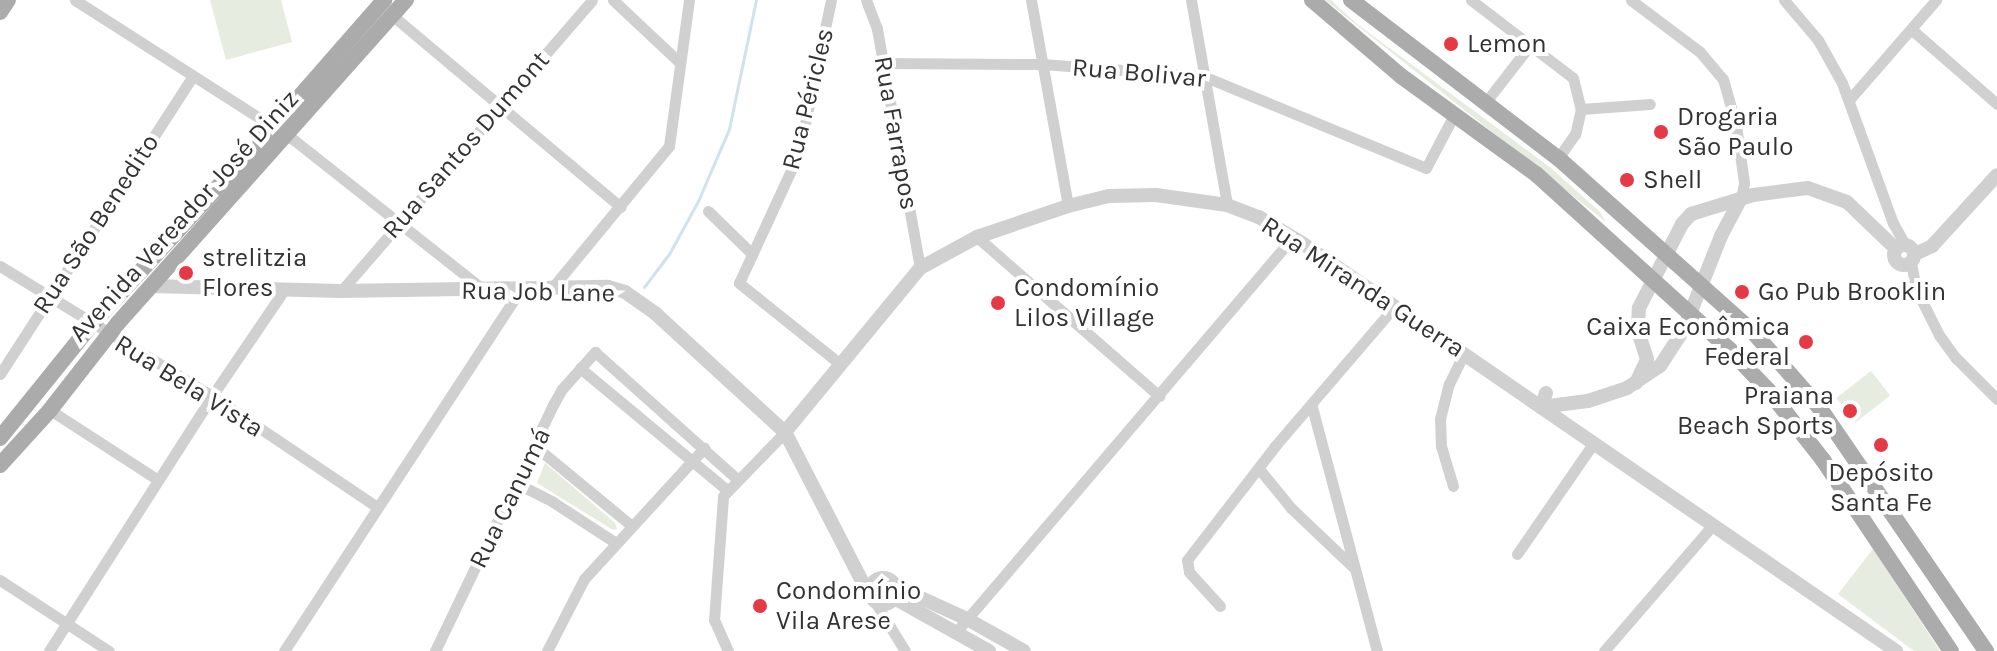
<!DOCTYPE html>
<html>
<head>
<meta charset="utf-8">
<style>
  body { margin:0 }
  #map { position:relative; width:1997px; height:651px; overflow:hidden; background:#fff; font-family:Karla,sans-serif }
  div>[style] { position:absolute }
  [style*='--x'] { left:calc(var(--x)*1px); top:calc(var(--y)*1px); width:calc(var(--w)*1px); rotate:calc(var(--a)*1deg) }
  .green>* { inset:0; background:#e6ecdf; transform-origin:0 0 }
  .stream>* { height:3px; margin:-1.5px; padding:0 1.5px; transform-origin:1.5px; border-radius:1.5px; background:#cfe2ee }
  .minor>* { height:11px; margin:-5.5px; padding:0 5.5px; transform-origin:5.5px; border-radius:5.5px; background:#d0d0d0 }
  .tertiary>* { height:14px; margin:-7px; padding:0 7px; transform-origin:7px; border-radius:7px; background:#d0d0d0 }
  .tertiary>.ring { margin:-7px; padding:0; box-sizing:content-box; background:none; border:14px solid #d0d0d0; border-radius:50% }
  .primary>* { height:16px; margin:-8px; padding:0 8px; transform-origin:8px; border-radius:8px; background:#ababab }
  .dots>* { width:22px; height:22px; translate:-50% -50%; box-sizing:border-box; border:4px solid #fff; border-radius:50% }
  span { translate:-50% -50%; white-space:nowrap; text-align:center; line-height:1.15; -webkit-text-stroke:8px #fff; paint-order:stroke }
  .poi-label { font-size:26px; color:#333 }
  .left { translate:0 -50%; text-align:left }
  .right { translate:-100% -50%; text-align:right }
  .street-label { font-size:26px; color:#333 }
</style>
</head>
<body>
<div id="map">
  <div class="green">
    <i style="clip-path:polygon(210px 0,281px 0,292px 42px,226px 60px)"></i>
    <i style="clip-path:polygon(1325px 0,1331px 0,1357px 24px,1551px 168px,1600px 212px,1606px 222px)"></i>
    <i style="left:1871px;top:371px;width:31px;height:44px;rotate:52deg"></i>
    <i style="clip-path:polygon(545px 463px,615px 523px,617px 529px,613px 530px,537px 483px)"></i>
    <i style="clip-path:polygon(1873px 549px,1940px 651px,1914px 651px,1838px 594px)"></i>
  </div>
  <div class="stream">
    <i style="--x:644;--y:287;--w:41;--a:-52.9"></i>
    <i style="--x:669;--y:254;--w:60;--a:-61.3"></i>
    <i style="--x:698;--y:201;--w:78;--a:-66.7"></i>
    <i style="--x:729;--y:129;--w:132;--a:-78.2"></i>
  </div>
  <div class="minor">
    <i style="--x:75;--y:0;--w:260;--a:32.6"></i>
    <i style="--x:294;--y:140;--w:242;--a:38.3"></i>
    <i style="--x:613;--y:0;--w:91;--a:43.2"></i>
    <i style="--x:831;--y:0;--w:156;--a:101.8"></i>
    <i style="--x:799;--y:153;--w:143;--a:114.8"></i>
    <i style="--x:739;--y:283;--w:129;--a:38.7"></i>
    <i style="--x:866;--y:0;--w:31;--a:69"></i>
    <i style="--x:877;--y:29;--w:243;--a:79.8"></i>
    <i style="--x:1031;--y:0;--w:209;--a:79.8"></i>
    <i style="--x:1191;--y:0;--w:208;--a:80"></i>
    <i style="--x:1471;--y:0;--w:128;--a:37.4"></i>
    <i style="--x:1573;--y:78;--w:32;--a:76"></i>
    <i style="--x:1581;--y:109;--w:26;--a:103"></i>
    <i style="--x:1575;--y:134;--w:29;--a:125"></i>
    <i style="--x:1631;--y:0;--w:86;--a:37"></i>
    <i style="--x:1700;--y:52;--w:35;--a:50"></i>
    <i style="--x:1723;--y:79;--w:48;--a:74.2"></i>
    <i style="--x:1736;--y:125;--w:59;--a:82.1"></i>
    <i style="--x:1744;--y:183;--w:15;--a:101"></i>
    <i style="--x:1784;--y:0;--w:52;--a:49.6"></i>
    <i style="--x:1818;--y:40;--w:49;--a:60.8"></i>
    <i style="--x:1842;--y:83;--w:149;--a:70"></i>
    <i style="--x:1893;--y:223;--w:25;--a:61"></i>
    <i style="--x:393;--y:16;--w:297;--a:40"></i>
    <i style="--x:1911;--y:29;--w:114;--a:41.1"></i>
    <i style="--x:883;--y:63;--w:159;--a:0.4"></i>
    <i style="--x:1042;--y:64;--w:161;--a:4.3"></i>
    <i style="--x:1203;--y:76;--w:241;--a:22.4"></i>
    <i style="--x:1426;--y:168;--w:60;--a:-62.2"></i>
    <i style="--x:1849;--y:100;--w:133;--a:-49"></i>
    <i style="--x:1485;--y:103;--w:73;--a:-52.2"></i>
    <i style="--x:1581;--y:109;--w:69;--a:-4.1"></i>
    <i style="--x:708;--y:211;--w:62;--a:44.3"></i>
    <i style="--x:977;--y:237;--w:242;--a:41.1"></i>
    <i style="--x:1911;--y:263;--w:26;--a:79"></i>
    <i style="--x:1916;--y:289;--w:51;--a:63.4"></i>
    <i style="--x:1939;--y:335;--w:29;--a:54"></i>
    <i style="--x:1956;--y:358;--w:58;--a:45"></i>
    <i style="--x:0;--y:266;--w:249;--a:31.5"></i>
    <i style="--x:212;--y:396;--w:199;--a:33.9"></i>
    <i style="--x:552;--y:288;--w:184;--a:-50.5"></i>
    <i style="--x:669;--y:146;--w:147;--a:-82.2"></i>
    <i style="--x:341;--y:291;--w:384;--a:-49.2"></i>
    <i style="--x:580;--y:368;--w:191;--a:39.7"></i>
    <i style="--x:0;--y:374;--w:355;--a:-57.1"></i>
    <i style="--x:1312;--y:407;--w:253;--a:75.1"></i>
    <i style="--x:50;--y:410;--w:129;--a:32.9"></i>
    <i style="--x:536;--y:447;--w:124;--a:39.5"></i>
    <i style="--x:1260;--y:470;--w:49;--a:50.8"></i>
    <i style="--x:1291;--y:508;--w:86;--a:43.6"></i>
    <i style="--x:518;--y:484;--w:39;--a:27"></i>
    <i style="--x:553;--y:502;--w:75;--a:33.1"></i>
    <i style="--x:1453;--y:486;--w:42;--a:-106.7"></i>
    <i style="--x:1441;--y:446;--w:27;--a:-92"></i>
    <i style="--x:1440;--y:419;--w:36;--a:-76"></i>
    <i style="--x:1449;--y:384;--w:34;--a:-64"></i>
    <i style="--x:1517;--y:554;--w:134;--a:-55.4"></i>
    <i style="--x:0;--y:580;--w:130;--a:33.1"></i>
    <i style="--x:875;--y:602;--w:57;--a:58.5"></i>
    <i style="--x:1220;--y:606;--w:46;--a:-132.4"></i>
    <i style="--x:1189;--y:572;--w:12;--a:-99"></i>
    <i style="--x:1187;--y:560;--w:144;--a:-52.3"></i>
    <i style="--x:1275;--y:446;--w:184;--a:-49.4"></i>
    <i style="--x:956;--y:632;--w:519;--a:-49.53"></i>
    <i style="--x:49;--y:651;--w:303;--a:-57.4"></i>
    <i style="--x:212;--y:396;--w:128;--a:-55.8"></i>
    <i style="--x:284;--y:651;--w:431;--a:-56.8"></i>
    <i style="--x:435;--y:651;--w:273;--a:-64.4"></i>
    <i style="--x:553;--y:405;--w:18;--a:-61"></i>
    <i style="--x:562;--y:389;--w:50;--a:-48.3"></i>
    <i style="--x:595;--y:352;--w:191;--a:41.8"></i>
    <i style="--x:547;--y:651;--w:81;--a:-62.8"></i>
    <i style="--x:584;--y:579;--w:178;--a:-47.5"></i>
    <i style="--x:728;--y:651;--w:34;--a:-114"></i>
    <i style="--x:714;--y:620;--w:124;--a:-85.8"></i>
    <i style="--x:723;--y:496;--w:89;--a:-45.9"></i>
    <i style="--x:1604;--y:651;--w:165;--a:-49.2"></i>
  </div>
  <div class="tertiary">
    <i class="ring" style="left:1894px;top:245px;width:6px;height:6px"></i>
    <i style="--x:1915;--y:254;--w:19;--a:-25"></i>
    <i style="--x:1932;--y:246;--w:96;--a:-47.5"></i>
    <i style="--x:151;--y:286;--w:190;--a:1.5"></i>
    <i style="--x:341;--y:291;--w:267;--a:-0.9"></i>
    <i style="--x:608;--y:287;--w:18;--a:16"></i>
    <i style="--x:625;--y:292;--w:38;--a:35"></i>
    <i style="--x:656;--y:314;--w:175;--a:42.5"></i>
    <i style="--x:785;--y:432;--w:183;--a:62.7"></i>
    <i style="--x:1636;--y:383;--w:26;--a:-65"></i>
    <i style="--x:1647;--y:359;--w:28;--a:-108"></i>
    <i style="--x:1638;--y:332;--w:24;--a:-88"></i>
    <i style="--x:1639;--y:308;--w:94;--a:-62.9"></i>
    <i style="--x:1682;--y:224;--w:13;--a:-48"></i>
    <i style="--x:1691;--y:214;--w:65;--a:-17"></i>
    <i style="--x:1753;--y:195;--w:55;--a:-7.3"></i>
    <i style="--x:1808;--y:188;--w:41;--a:19.7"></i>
    <i style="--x:1847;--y:202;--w:68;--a:43.8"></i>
    <i style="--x:1546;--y:393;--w:15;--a:110"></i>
    <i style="--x:1541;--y:407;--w:47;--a:-7.3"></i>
    <i style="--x:1588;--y:401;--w:41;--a:-18.4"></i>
    <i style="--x:1627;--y:388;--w:40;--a:-34"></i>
    <i style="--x:1660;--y:366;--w:44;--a:-57"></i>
    <i style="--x:1684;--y:329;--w:100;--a:-68.3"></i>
    <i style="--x:1721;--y:236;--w:43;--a:-62.2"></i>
    <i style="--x:785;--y:432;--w:212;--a:-50.5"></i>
    <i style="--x:920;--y:268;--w:65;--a:-28.5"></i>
    <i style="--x:977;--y:237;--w:96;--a:-18.8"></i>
    <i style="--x:1068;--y:206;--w:42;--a:-13.7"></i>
    <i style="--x:1109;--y:196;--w:47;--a:-1.2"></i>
    <i style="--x:1156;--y:195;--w:72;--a:8"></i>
    <i style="--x:1227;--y:205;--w:34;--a:21"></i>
    <i style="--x:1259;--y:217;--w:50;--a:31.2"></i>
    <i style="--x:1302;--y:243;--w:721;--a:34.48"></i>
    <i class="ring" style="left:870px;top:578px;width:12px;height:12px"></i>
    <i style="--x:895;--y:586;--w:79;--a:24.6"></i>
    <i style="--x:967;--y:619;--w:65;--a:29.3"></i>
    <i style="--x:894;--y:598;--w:109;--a:29.2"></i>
  </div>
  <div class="primary">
    <i style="--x:1312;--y:0;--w:117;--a:40.5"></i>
    <i style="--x:1401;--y:76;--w:167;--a:36"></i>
    <i style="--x:1536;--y:174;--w:262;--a:42.2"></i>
    <i style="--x:1730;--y:350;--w:55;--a:46.5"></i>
    <i style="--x:1768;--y:390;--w:89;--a:51.8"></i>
    <i style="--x:1823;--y:460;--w:230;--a:56.2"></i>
    <i style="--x:1351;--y:0;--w:260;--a:37.4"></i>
    <i style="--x:1558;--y:158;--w:261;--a:41.7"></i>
    <i style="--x:1753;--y:332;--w:100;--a:48.7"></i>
    <i style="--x:1819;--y:407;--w:296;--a:55.6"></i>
    <i style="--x:0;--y:12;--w:14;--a:-56"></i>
    <i style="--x:0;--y:438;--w:146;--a:-51.1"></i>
    <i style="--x:92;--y:324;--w:268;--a:-47.4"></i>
    <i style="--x:273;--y:127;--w:169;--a:-48.8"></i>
    <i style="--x:0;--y:465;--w:74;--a:-47.7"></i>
    <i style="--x:50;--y:410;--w:110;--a:-52"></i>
    <i style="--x:118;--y:323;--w:433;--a:-48.3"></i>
  </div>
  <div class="dots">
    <i style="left:1451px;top:44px;background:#e63946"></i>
    <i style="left:1661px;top:132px;background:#e63946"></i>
    <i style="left:1627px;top:180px;background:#e63946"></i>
    <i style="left:186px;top:273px;background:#e63946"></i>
    <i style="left:1742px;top:292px;background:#e63946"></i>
    <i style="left:998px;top:303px;background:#e63946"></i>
    <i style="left:1806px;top:342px;background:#e63946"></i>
    <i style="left:1850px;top:411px;background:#e63946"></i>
    <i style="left:1881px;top:445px;background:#e63946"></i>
    <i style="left:760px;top:606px;background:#e63946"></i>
  </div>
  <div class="poi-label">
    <span class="left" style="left:1467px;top:44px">Lemon</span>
    <span class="left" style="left:1677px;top:132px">Drogaria<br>São Paulo</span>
    <span class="left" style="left:1643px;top:180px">Shell</span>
    <span class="left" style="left:202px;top:273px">strelitzia<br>Flores</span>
    <span class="left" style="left:1014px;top:303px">Condomínio<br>Lilos Village</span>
    <span class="left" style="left:1758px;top:292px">Go Pub Brooklin</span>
    <span class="right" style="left:1790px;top:342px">Caixa Econômica<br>Federal</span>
    <span class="right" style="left:1834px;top:411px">Praiana<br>Beach Sports</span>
    <span style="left:1881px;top:488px">Depósito<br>Santa Fe</span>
    <span class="left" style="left:776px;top:606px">Condomínio<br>Vila Arese</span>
  </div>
  <div class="street-label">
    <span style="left:1139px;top:73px;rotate:5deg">Rua Bolivar</span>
    <span style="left:808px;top:99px;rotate:-76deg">Rua Péricles</span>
    <span style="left:896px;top:133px;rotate:80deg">Rua Farrapos</span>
    <span style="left:466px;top:145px;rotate:-49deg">Rua Santos Dumont</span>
    <span style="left:184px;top:216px;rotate:-48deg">Avenida Vereador José Diniz</span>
    <span style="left:96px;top:224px;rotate:-57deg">Rua São Benedito</span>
    <span style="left:1363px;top:287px;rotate:33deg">Rua Miranda Guerra</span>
    <span style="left:538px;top:292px;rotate:1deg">Rua Job Lane</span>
    <span style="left:189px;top:386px;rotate:32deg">Rua Bela Vista</span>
    <span style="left:510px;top:498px;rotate:-64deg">Rua Canumá</span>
  </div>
</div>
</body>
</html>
